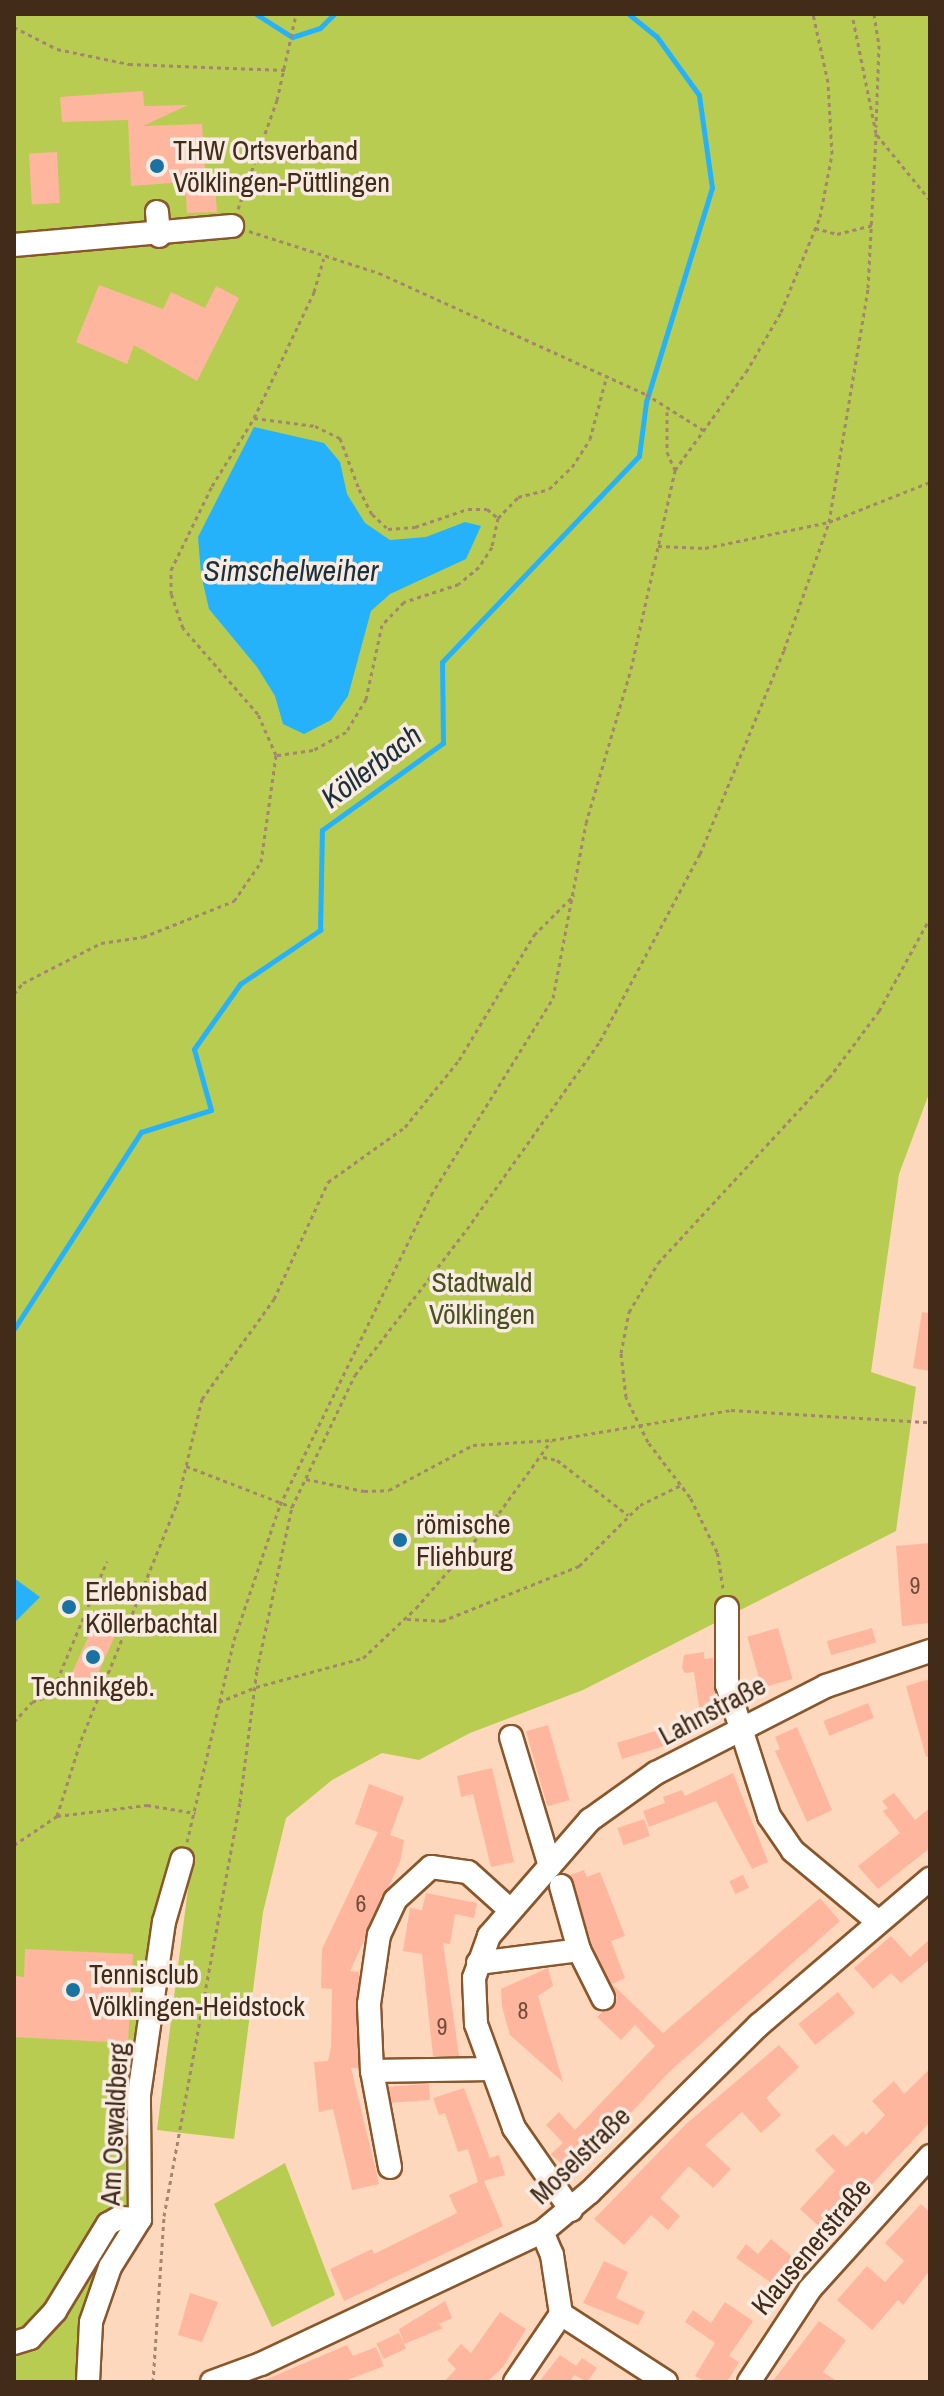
<!DOCTYPE html>
<html>
<head>
<meta charset="utf-8">
<style>
  body { margin:0 }
  #map { position:relative; width:944px; height:2396px; overflow:hidden; background:#fdd8bd; font-family:"Archivo Narrow",sans-serif }
  div>[style] { position:absolute }
  [style*='--x'] { left:calc(var(--x)*1px); top:calc(var(--y)*1px); width:calc(var(--w)*1px); rotate:calc(var(--a)*1deg) }
  .green>* { inset:0; background:#b7cc50 }
  .water>* { inset:0; background:#25b2fb }
  .stream>* { height:5px; margin:-2.5px; padding:0 2.5px; transform-origin:2.5px; border-radius:2.5px; background:#25b2fb }
  .building>* { inset:0; background:#ffb69f; transform-origin:0 0 }
  .path>* { height:3px; margin-top:-1.5px; transform-origin:0; background:repeating-linear-gradient(90deg,#a4866f 0 4px,transparent 0 8px) }
  .roads { filter:drop-shadow(2px 0 #8a562b) drop-shadow(-2px 0 #8a562b) drop-shadow(0 2px #8a562b) drop-shadow(0 -2px #8a562b) }
  .minor>* { height:22px; margin:-11px; padding:0 11px; transform-origin:11px; border-radius:11px; background:#fff }
  .dots>* { width:22px; height:22px; translate:-50% -50%; box-sizing:border-box; border:4px solid #f7ebe2; border-radius:50% }
  span { translate:-50% -50%; white-space:nowrap; text-align:center; line-height:1.15; -webkit-text-stroke:7px #f7ebe2; paint-order:stroke }
  .number-label { font-size:24px; color:#724e3a }
  .number-label span { -webkit-text-stroke-width:0 }
  .poi-label { font-size:28px; color:#432b19 }
  .left { translate:0 -50%; text-align:left }
  .park-label { font-size:28px; color:#48511f }
  .street-label { font-size:28px; color:#432b19 }
  .water-label { font-size:30px; color:#1b303d; font-style:italic }
  .frame { position:absolute; inset:0; border:16px solid #432b19; pointer-events:none }
</style>
</head>
<body>
<div id="map">
  <div class="green">
    <i style="clip-path:polygon(14px 14px,930px 14px,930px 1091px,899px 1174px,871px 1372px,916px 1387px,896px 1531px,583px 1690px,470px 1733px,419px 1760px,382px 1753px,332px 1780px,286px 1818px,263px 1912px,234px 2139px,157px 2130px,191px 1865px,164px 1922px,140px 2219px,110px 2267px,88px 2382px,14px 2382px)"></i>
    <i style="clip-path:polygon(285px 2163px,335px 2295px,272px 2327px,214px 2204px)"></i>
  </div>
  <div class="water">
    <i style="clip-path:polygon(254px 427px,324px 443px,340px 462px,347px 494px,365px 523px,390px 540px,426px 537px,465px 522px,481px 526px,466px 559px,390px 594px,371px 611px,348px 696px,331px 720px,304px 734px,283px 724px,275px 696px,257px 667px,209px 609px,201px 574px,198px 537px)"></i>
    <i style="clip-path:polygon(14px 1578px,40px 1597px,14px 1623px)"></i>
  </div>
  <div class="stream">
    <i style="--x:256;--y:14;--w:43;--a:32.6"></i>
    <i style="--x:292;--y:37;--w:29;--a:-18"></i>
    <i style="--x:320;--y:28;--w:20;--a:-45"></i>
    <i style="--x:14;--y:1329;--w:234;--a:-57.2"></i>
    <i style="--x:141;--y:1132;--w:73;--a:-17.4"></i>
    <i style="--x:211;--y:1110;--w:63;--a:-105.6"></i>
    <i style="--x:194;--y:1049;--w:80;--a:-54.7"></i>
    <i style="--x:240;--y:984;--w:97;--a:-34"></i>
    <i style="--x:320;--y:930;--w:100;--a:-88.9"></i>
    <i style="--x:322;--y:830;--w:149;--a:-35.7"></i>
    <i style="--x:443;--y:743;--w:81;--a:-90.7"></i>
    <i style="--x:442;--y:662;--w:285;--a:-46.3"></i>
    <i style="--x:639;--y:456;--w:54;--a:-82.6"></i>
    <i style="--x:646;--y:402;--w:224;--a:-72.9"></i>
    <i style="--x:712;--y:188;--w:94;--a:-98"></i>
    <i style="--x:699;--y:95;--w:72;--a:-125.9"></i>
    <i style="--x:657;--y:37;--w:36;--a:-141"></i>
  </div>
  <div class="building">
    <i style="clip-path:polygon(143px 91px,144px 106px,188px 105px,143px 126px,202px 124px,206px 187px,215px 186px,217px 212px,187px 213px,185px 182px,131px 186px,128px 120px,62px 122px,60px 97px)"></i>
    <i style="left:57px;top:152px;width:51px;height:28px;rotate:87deg"></i>
    <i style="clip-path:polygon(99px 285px,163px 309px,171px 292px,205px 308px,216px 286px,239px 298px,197px 381px,134px 345px,127px 364px,76px 342px)"></i>
    <i style="clip-path:polygon(922px 1312px,930px 1313px,930px 1371px,913px 1368px)"></i>
    <i style="clip-path:polygon(930px 1543px,930px 1623px,902px 1626px,896px 1546px)"></i>
    <i style="left:93px;top:1626px;width:24px;height:56px;rotate:24deg"></i>
    <i style="left:778px;top:1628px;width:53px;height:32px;rotate:74deg"></i>
    <i style="left:872px;top:1628px;width:15px;height:47px;rotate:74deg"></i>
    <i style="clip-path:polygon(704px 1652px,704px 1659px,713px 1658px,714px 1689px,723px 1719px,701px 1721px,694px 1672px,685px 1673px,682px 1668px,684px 1655px)"></i>
    <i style="clip-path:polygon(930px 1679px,930px 1756px,926px 1757px,906px 1686px)"></i>
    <i style="left:868px;top:1703px;width:16px;height:48px;rotate:68deg"></i>
    <i style="left:548px;top:1725px;width:78px;height:23px;rotate:74deg"></i>
    <i style="clip-path:polygon(797px 1727px,832px 1810px,807px 1822px,775px 1751px,780px 1749px,775px 1737px)"></i>
    <i style="left:662px;top:1729px;width:17px;height:47px;rotate:73deg"></i>
    <i style="clip-path:polygon(492px 1768px,514px 1862px,491px 1867px,473px 1794px,461px 1797px,457px 1776px)"></i>
    <i style="clip-path:polygon(733px 1773px,768px 1862px,752px 1869px,716px 1801px,649px 1827px,643px 1811px,665px 1803px,663px 1797px,682px 1790px,685px 1796px)"></i>
    <i style="clip-path:polygon(369px 1784px,404px 1797px,390px 1835px,404px 1840px,400px 1862px,350px 1971px,359px 1972px,358px 2068px,351px 2068px,379px 2184px,352px 2190px,333px 2109px,319px 2112px,314px 2062px,328px 2061px,331px 2047px,332px 1989px,321px 1988px,322px 1949px,378px 1832px,355px 1824px)"></i>
    <i style="clip-path:polygon(894px 1793px,915px 1820px,930px 1808px,930px 1848px,878px 1889px,858px 1866px,900px 1833px,883px 1811px,888px 1808px,882px 1801px)"></i>
    <i style="left:644px;top:1819px;width:18px;height:28px;rotate:71deg"></i>
    <i style="clip-path:polygon(584px 1870px,587px 1877px,600px 1872px,625px 1936px,611px 1941px,625px 1978px,612px 1984px,663px 2033px,820px 1898px,840px 1921px,668px 2073px,573px 2175px,551px 2154px,563px 2143px,546px 2125px,559px 2112px,575px 2130px,655px 2046px,635px 2025px,621px 2040px,597px 2017px,617px 1998px,592px 1945px,570px 1875px)"></i>
    <i style="left:743px;top:1875px;width:14px;height:15px;rotate:65deg"></i>
    <i style="clip-path:polygon(426px 1893px,477px 1903px,474px 1918px,455px 1914px,450px 1944px,443px 1943px,459px 2056px,433px 2056px,422px 1954px,403px 1951px,410px 1908px,422px 1910px)"></i>
    <i style="clip-path:polygon(891px 1936px,910px 1957px,930px 1939px,930px 1959px,901px 1983px,891px 1973px,873px 1989px,854px 1968px)"></i>
    <i style="clip-path:polygon(25px 1949px,133px 1954px,128px 2043px,14px 2037px,15px 1976px,24px 1977px)"></i>
    <i style="clip-path:polygon(548px 1968px,553px 1986px,538px 1996px,563px 2082px,510px 2035px,502px 2007px,501px 1989px)"></i>
    <i style="left:838px;top:1992px;width:27px;height:51px;rotate:51deg"></i>
    <i style="clip-path:polygon(779px 2045px,799px 2067px,766px 2098px,781px 2115px,761px 2133px,742px 2112px,705px 2145px,731px 2169px,713px 2188px,689px 2166px,660px 2198px,680px 2216px,668px 2230px,651px 2215px,624px 2245px,594px 2219px,686px 2124px)"></i>
    <i style="clip-path:polygon(930px 2069px,930px 2122px,826px 2233px,800px 2209px,835px 2171px,815px 2150px,833px 2134px,846px 2147px,863px 2131px,866px 2135px,885px 2115px,872px 2101px,894px 2081px,904px 2094px)"></i>
    <i style="left:429px;top:2084px;width:16px;height:40px;rotate:86deg"></i>
    <i style="clip-path:polygon(464px 2088px,490px 2158px,499px 2155px,505px 2175px,484px 2181px,503px 2226px,344px 2301px,330px 2269px,372px 2249px,374px 2254px,457px 2213px,449px 2195px,478px 2182px,468px 2149px,458px 2152px,445px 2113px,439px 2115px,433px 2098px)"></i>
    <i style="clip-path:polygon(921px 2204px,930px 2212px,930px 2270px,903px 2305px,898px 2300px,872px 2330px,837px 2300px,867px 2266px,885px 2282px,904px 2261px,885px 2243px)"></i>
    <i style="clip-path:polygon(771px 2239px,801px 2264px,780px 2289px,736px 2258px,746px 2244px,758px 2254px)"></i>
    <i style="clip-path:polygon(604px 2261px,628px 2272px,616px 2298px,645px 2312px,638px 2325px,583px 2303px)"></i>
    <i style="clip-path:polygon(190px 2293px,218px 2302px,202px 2342px,178px 2335px)"></i>
    <i style="clip-path:polygon(445px 2301px,452px 2318px,439px 2324px,443px 2328px,404px 2344px,399px 2329px)"></i>
    <i style="clip-path:polygon(725px 2302px,753px 2321px,729px 2356px,739px 2362px,727px 2382px,706px 2382px,695px 2376px,715px 2343px,685px 2322px,693px 2310px,711px 2323px)"></i>
    <i style="clip-path:polygon(500px 2312px,526px 2329px,503px 2367px,487px 2382px,444px 2382px,456px 2369px,447px 2360px,461px 2344px,471px 2353px)"></i>
    <i style="clip-path:polygon(819px 2321px,846px 2340px,823px 2372px,838px 2382px,772px 2382px)"></i>
    <i style="left:399px;top:2333px;width:17px;height:25px;rotate:65deg"></i>
    <i style="clip-path:polygon(347px 2345px,353px 2356px,376px 2347px,384px 2366px,342px 2382px,260px 2382px)"></i>
    <i style="clip-path:polygon(560px 2355px,576px 2366px,582px 2358px,597px 2368px,587px 2382px,574px 2375px,570px 2382px,539px 2382px)"></i>
  </div>
  <div class="path">
    <i style="--x:874;--y:14;--w:31;--a:81"></i>
    <i style="--x:879;--y:45;--w:82;--a:92.1"></i>
    <i style="--x:14;--y:27;--w:48;--a:27.1"></i>
    <i style="--x:57;--y:49;--w:74;--a:11.8"></i>
    <i style="--x:129;--y:64;--w:156;--a:2.2"></i>
    <i style="--x:877;--y:135;--w:84;--a:50.8"></i>
    <i style="--x:238;--y:209;--w:116;--a:-70.3"></i>
    <i style="--x:277;--y:100;--w:88;--a:-77.5"></i>
    <i style="--x:815;--y:228;--w:23;--a:15"></i>
    <i style="--x:837;--y:234;--w:36;--a:-14"></i>
    <i style="--x:249;--y:231;--w:137;--a:17.9"></i>
    <i style="--x:379;--y:273;--w:293;--a:24.4"></i>
    <i style="--x:646;--y:394;--w:70;--a:32.1"></i>
    <i style="--x:667;--y:412;--w:40;--a:90"></i>
    <i style="--x:667;--y:452;--w:20;--a:66"></i>
    <i style="--x:254;--y:418;--w:62;--a:7.5"></i>
    <i style="--x:315;--y:426;--w:28;--a:26"></i>
    <i style="--x:340;--y:438;--w:54;--a:69.6"></i>
    <i style="--x:359;--y:489;--w:28;--a:63"></i>
    <i style="--x:372;--y:514;--w:22;--a:43"></i>
    <i style="--x:388;--y:529;--w:27;--a:-4"></i>
    <i style="--x:415;--y:527;--w:56;--a:-18.8"></i>
    <i style="--x:468;--y:509;--w:19;--a:0"></i>
    <i style="--x:487;--y:509;--w:14;--a:39"></i>
    <i style="--x:498;--y:518;--w:30;--a:102"></i>
    <i style="--x:492;--y:547;--w:24;--a:123"></i>
    <i style="--x:479;--y:567;--w:26;--a:140"></i>
    <i style="--x:459;--y:584;--w:58;--a:161.9"></i>
    <i style="--x:404;--y:602;--w:32;--a:134"></i>
    <i style="--x:382;--y:625;--w:76;--a:102.2"></i>
    <i style="--x:366;--y:699;--w:39;--a:121"></i>
    <i style="--x:346;--y:732;--w:38;--a:151"></i>
    <i style="--x:313;--y:750;--w:37;--a:172"></i>
    <i style="--x:498;--y:518;--w:29;--a:-46"></i>
    <i style="--x:518;--y:497;--w:32;--a:-14"></i>
    <i style="--x:549;--y:489;--w:32;--a:-44"></i>
    <i style="--x:572;--y:467;--w:33;--a:-57"></i>
    <i style="--x:590;--y:439;--w:66;--a:-75.1"></i>
    <i style="--x:658;--y:546;--w:47;--a:2.4"></i>
    <i style="--x:705;--y:548;--w:127;--a:-11.8"></i>
    <i style="--x:829;--y:522;--w:109;--a:-21.6"></i>
    <i style="--x:14;--y:994;--w:14;--a:-51"></i>
    <i style="--x:23;--y:983;--w:88;--a:-27.1"></i>
    <i style="--x:101;--y:943;--w:42;--a:-8.1"></i>
    <i style="--x:143;--y:937;--w:98;--a:-21.6"></i>
    <i style="--x:234;--y:901;--w:47;--a:-55.3"></i>
    <i style="--x:261;--y:862;--w:108;--a:-82"></i>
    <i style="--x:276;--y:755;--w:45;--a:-113.7"></i>
    <i style="--x:258;--y:714;--w:114;--a:-131.1"></i>
    <i style="--x:183;--y:628;--w:36;--a:-109"></i>
    <i style="--x:171;--y:594;--w:24;--a:-90"></i>
    <i style="--x:171;--y:570;--w:93;--a:-64"></i>
    <i style="--x:212;--y:486;--w:80;--a:-58.3"></i>
    <i style="--x:254;--y:418;--w:140;--a:-64.5"></i>
    <i style="--x:314;--y:292;--w:35;--a:-74"></i>
    <i style="--x:543;--y:1457;--w:14;--a:12"></i>
    <i style="--x:557;--y:1460;--w:90;--a:37.8"></i>
    <i style="--x:186;--y:1466;--w:114;--a:21.1"></i>
    <i style="--x:306;--y:1479;--w:59;--a:11.7"></i>
    <i style="--x:364;--y:1491;--w:25;--a:-2"></i>
    <i style="--x:389;--y:1490;--w:95;--a:-28.2"></i>
    <i style="--x:473;--y:1445;--w:79;--a:-3.6"></i>
    <i style="--x:552;--y:1440;--w:181;--a:-9.5"></i>
    <i style="--x:731;--y:1410;--w:199;--a:3.5"></i>
    <i style="--x:723;--y:1588;--w:36;--a:-99"></i>
    <i style="--x:717;--y:1552;--w:61;--a:-116.1"></i>
    <i style="--x:690;--y:1497;--w:69;--a:-127.4"></i>
    <i style="--x:648;--y:1442;--w:50;--a:-116.1"></i>
    <i style="--x:626;--y:1397;--w:44;--a:-96.5"></i>
    <i style="--x:621;--y:1353;--w:42;--a:-79"></i>
    <i style="--x:629;--y:1312;--w:57;--a:-59.4"></i>
    <i style="--x:658;--y:1263;--w:252;--a:-47.3"></i>
    <i style="--x:829;--y:1078;--w:84;--a:-53.3"></i>
    <i style="--x:879;--y:1011;--w:106;--a:-61.3"></i>
    <i style="--x:407;--y:1619;--w:35;--a:3"></i>
    <i style="--x:442;--y:1621;--w:148;--a:-21.9"></i>
    <i style="--x:579;--y:1566;--w:86;--a:-45"></i>
    <i style="--x:640;--y:1505;--w:46;--a:-26"></i>
    <i style="--x:219;--y:1702;--w:40;--a:-22"></i>
    <i style="--x:256;--y:1687;--w:111;--a:-15.2"></i>
    <i style="--x:363;--y:1658;--w:73;--a:-43.3"></i>
    <i style="--x:416;--y:1608;--w:126;--a:-48.9"></i>
    <i style="--x:499;--y:1513;--w:89;--a:-54.2"></i>
    <i style="--x:14;--y:1722;--w:27;--a:-48"></i>
    <i style="--x:32;--y:1702;--w:20;--a:-20"></i>
    <i style="--x:51;--y:1695;--w:145;--a:-67.3"></i>
    <i style="--x:57;--y:1816;--w:91;--a:-7"></i>
    <i style="--x:147;--y:1805;--w:49;--a:9.5"></i>
    <i style="--x:187;--y:1842;--w:207;--a:-76.9"></i>
    <i style="--x:234;--y:1640;--w:143;--a:-71.2"></i>
    <i style="--x:280;--y:1505;--w:345;--a:-64"></i>
    <i style="--x:431;--y:1195;--w:232;--a:-58.2"></i>
    <i style="--x:553;--y:998;--w:178;--a:-79.3"></i>
    <i style="--x:586;--y:823;--w:160;--a:-73.7"></i>
    <i style="--x:631;--y:669;--w:204;--a:-77.5"></i>
    <i style="--x:675;--y:470;--w:121;--a:-54.1"></i>
    <i style="--x:746;--y:372;--w:69;--a:-59.7"></i>
    <i style="--x:781;--y:312;--w:103;--a:-67.7"></i>
    <i style="--x:820;--y:217;--w:64;--a:-79.2"></i>
    <i style="--x:832;--y:154;--w:72;--a:-93.2"></i>
    <i style="--x:828;--y:82;--w:70;--a:-102.4"></i>
    <i style="--x:14;--y:1845;--w:52;--a:-34"></i>
    <i style="--x:57;--y:1816;--w:80;--a:-72.5"></i>
    <i style="--x:81;--y:1740;--w:255;--a:-67.9"></i>
    <i style="--x:177;--y:1504;--w:108;--a:-76.6"></i>
    <i style="--x:202;--y:1399;--w:123;--a:-54.2"></i>
    <i style="--x:274;--y:1299;--w:129;--a:-65.2"></i>
    <i style="--x:328;--y:1182;--w:95;--a:-35.5"></i>
    <i style="--x:405;--y:1127;--w:86;--a:-51.1"></i>
    <i style="--x:459;--y:1060;--w:146;--a:-59"></i>
    <i style="--x:534;--y:935;--w:57;--a:-45"></i>
    <i style="--x:153;--y:2382;--w:166;--a:-86.2"></i>
    <i style="--x:164;--y:2216;--w:421;--a:-79.6"></i>
    <i style="--x:240;--y:1802;--w:133;--a:-82.7"></i>
    <i style="--x:257;--y:1670;--w:167;--a:-77.9"></i>
    <i style="--x:292;--y:1507;--w:146;--a:-64.5"></i>
    <i style="--x:355;--y:1375;--w:184;--a:-52.5"></i>
    <i style="--x:467;--y:1229;--w:230;--a:-54.7"></i>
    <i style="--x:600;--y:1041;--w:212;--a:-61.9"></i>
    <i style="--x:700;--y:854;--w:221;--a:-67.6"></i>
    <i style="--x:784;--y:650;--w:136;--a:-70.6"></i>
    <i style="--x:829;--y:522;--w:237;--a:-80.5"></i>
    <i style="--x:868;--y:288;--w:155;--a:-87"></i>
    <i style="--x:876;--y:133;--w:121;--a:-101.4"></i>
  </div>
  <div class="roads">
    <div class="minor">
      <i style="--x:157;--y:212;--w:24;--a:85"></i>
      <i style="--x:14;--y:245;--w:219;--a:-5"></i>
      <i style="--x:727;--y:1608;--w:77;--a:90"></i>
      <i style="--x:727;--y:1685;--w:138;--a:72.2"></i>
      <i style="--x:769;--y:1816;--w:42;--a:55.6"></i>
      <i style="--x:793;--y:1851;--w:109;--a:39.8"></i>
      <i style="--x:511;--y:1737;--w:135;--a:73.2"></i>
      <i style="--x:561;--y:1886;--w:66;--a:74.3"></i>
      <i style="--x:579;--y:1950;--w:54;--a:63.4"></i>
      <i style="--x:478;--y:1963;--w:102;--a:-7.3"></i>
      <i style="--x:372;--y:2071;--w:119;--a:-1"></i>
      <i style="--x:390;--y:2167;--w:98;--a:-100.6"></i>
      <i style="--x:372;--y:2071;--w:67;--a:-92.6"></i>
      <i style="--x:369;--y:2004;--w:70;--a:-81.8"></i>
      <i style="--x:379;--y:1935;--w:38;--a:-65"></i>
      <i style="--x:395;--y:1900;--w:49;--a:-42.5"></i>
      <i style="--x:431;--y:1867;--w:37;--a:8"></i>
      <i style="--x:468;--y:1872;--w:54;--a:42"></i>
      <i style="--x:571;--y:2210;--w:100;--a:-124.8"></i>
      <i style="--x:514;--y:2128;--w:111;--a:-110.1"></i>
      <i style="--x:476;--y:2024;--w:46;--a:-92.5"></i>
      <i style="--x:474;--y:1978;--w:45;--a:-70.3"></i>
      <i style="--x:489;--y:1936;--w:154;--a:-49"></i>
      <i style="--x:590;--y:1820;--w:81;--a:-35.5"></i>
      <i style="--x:656;--y:1773;--w:191;--a:-27.1"></i>
      <i style="--x:826;--y:1686;--w:110;--a:-18.6"></i>
      <i style="--x:561;--y:2314;--w:125;--a:32.9"></i>
      <i style="--x:14;--y:2343;--w:17;--a:-17"></i>
      <i style="--x:30;--y:2338;--w:37;--a:-47"></i>
      <i style="--x:55;--y:2311;--w:102;--a:-58.7"></i>
      <i style="--x:108;--y:2224;--w:13;--a:-29"></i>
      <i style="--x:119;--y:2218;--w:21;--a:3"></i>
      <i style="--x:88;--y:2382;--w:60;--a:-87.1"></i>
      <i style="--x:91;--y:2322;--w:58;--a:-70.9"></i>
      <i style="--x:110;--y:2267;--w:57;--a:-58"></i>
      <i style="--x:140;--y:2219;--w:124;--a:-90.5"></i>
      <i style="--x:139;--y:2095;--w:175;--a:-81.8"></i>
      <i style="--x:164;--y:1922;--w:65;--a:-73.8"></i>
      <i style="--x:212;--y:2382;--w:52;--a:-20.2"></i>
      <i style="--x:261;--y:2364;--w:310;--a:-25.2"></i>
      <i style="--x:542;--y:2232;--w:62;--a:-39.8"></i>
      <i style="--x:590;--y:2192;--w:238;--a:-44.7"></i>
      <i style="--x:759;--y:2025;--w:225;--a:-40.5"></i>
      <i style="--x:515;--y:2382;--w:82;--a:-55.9"></i>
      <i style="--x:561;--y:2314;--w:60;--a:-98.7"></i>
      <i style="--x:552;--y:2255;--w:25;--a:-113"></i>
      <i style="--x:749;--y:2382;--w:111;--a:-56.7"></i>
      <i style="--x:810;--y:2289;--w:179;--a:-47.9"></i>
    </div>
  </div>
  <div class="dots">
    <i style="left:157px;top:166px;background:#1972a1"></i>
    <i style="left:400px;top:1540px;background:#1972a1"></i>
    <i style="left:69px;top:1607px;background:#1972a1"></i>
    <i style="left:93px;top:1657px;background:#1972a1"></i>
    <i style="left:73px;top:1990px;background:#1972a1"></i>
  </div>
  <div class="number-label">
    <span style="left:915px;top:1586px">9</span>
    <span style="left:361px;top:1904px">6</span>
    <span style="left:523px;top:2011px">8</span>
    <span style="left:442px;top:2027px">9</span>
  </div>
  <div class="poi-label">
    <span class="left" style="left:173px;top:166px">THW Ortsverband<br>Völklingen-Püttlingen</span>
    <span class="left" style="left:416px;top:1540px">römische<br>Fliehburg</span>
    <span class="left" style="left:85px;top:1607px">Erlebnisbad<br>Köllerbachtal</span>
    <span style="left:93px;top:1686px">Technikgeb.</span>
    <span class="left" style="left:89px;top:1990px">Tennisclub<br>Völklingen-Heidstock</span>
  </div>
  <div class="park-label">
    <span style="left:482px;top:1298px">Stadtwald<br>Völklingen</span>
  </div>
  <div class="street-label">
    <span style="left:712px;top:1710px;rotate:-28deg">Lahnstraße</span>
    <span style="left:114px;top:2124px;rotate:-87deg">Am Oswaldberg</span>
    <span style="left:580px;top:2155px;rotate:-44deg">Moselstraße</span>
    <span style="left:811px;top:2246px;rotate:-50deg">Klausenerstraße</span>
  </div>
  <div class="water-label">
    <span style="left:291px;top:570px">Simschelweiher</span>
    <span style="left:371px;top:766px;rotate:-37deg">Köllerbach</span>
  </div>
  <div class="frame"></div>
</div>
</body>
</html>
